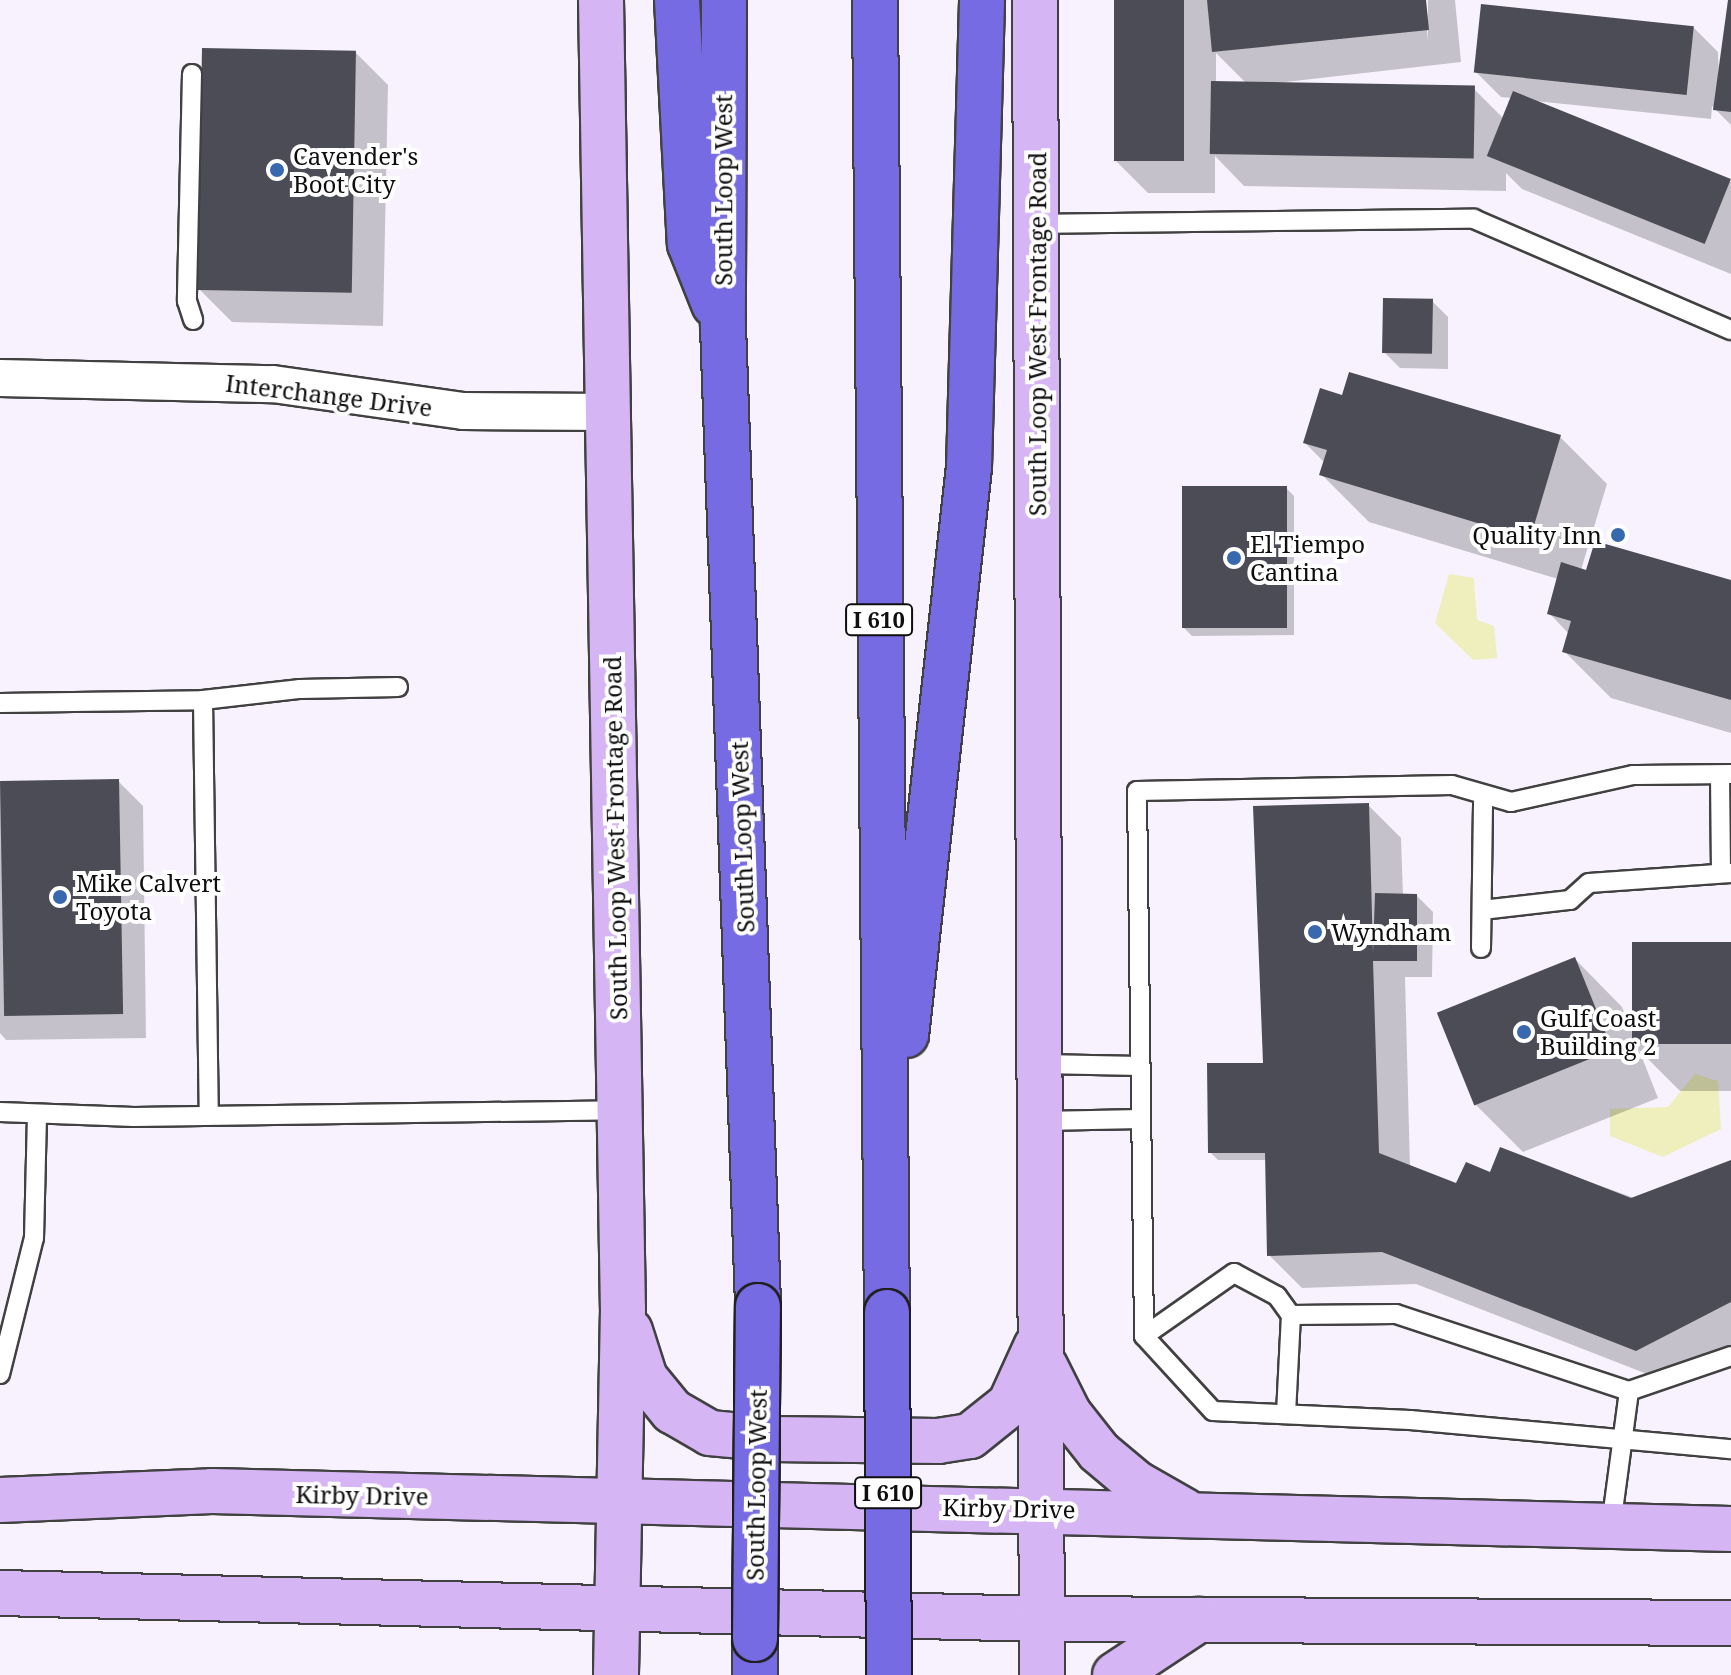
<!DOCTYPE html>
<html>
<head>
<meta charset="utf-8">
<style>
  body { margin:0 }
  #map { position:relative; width:1731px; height:1675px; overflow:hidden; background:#f7f2fd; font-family:"Noto Serif",serif }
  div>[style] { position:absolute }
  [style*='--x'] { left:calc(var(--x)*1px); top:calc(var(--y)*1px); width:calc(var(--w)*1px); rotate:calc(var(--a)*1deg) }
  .water>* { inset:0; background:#eeefbc }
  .shadow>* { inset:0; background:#0003 }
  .building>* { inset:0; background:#4c4c56; transform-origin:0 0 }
  .roads { filter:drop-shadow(2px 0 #414141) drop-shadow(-2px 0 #414141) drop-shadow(0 2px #414141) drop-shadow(0 -2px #414141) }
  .lane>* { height:18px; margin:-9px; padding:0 9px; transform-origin:9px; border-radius:9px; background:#fff }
  .street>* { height:36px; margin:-18px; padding:0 18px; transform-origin:18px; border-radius:18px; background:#fff }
  .secondary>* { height:44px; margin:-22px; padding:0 22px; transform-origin:22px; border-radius:22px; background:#d6b5f5 }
  .highway>* { height:44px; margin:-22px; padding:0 22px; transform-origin:22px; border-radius:22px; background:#766be2 }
  .bridges { filter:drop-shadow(2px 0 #1f1f1f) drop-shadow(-2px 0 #1f1f1f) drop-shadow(0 2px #1f1f1f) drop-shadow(0 -2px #1f1f1f) }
  .highway-bridge>* { height:44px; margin:-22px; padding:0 22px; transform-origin:22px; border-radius:22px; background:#766be2 }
  .dots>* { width:22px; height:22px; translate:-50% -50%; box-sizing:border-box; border:4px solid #fff; border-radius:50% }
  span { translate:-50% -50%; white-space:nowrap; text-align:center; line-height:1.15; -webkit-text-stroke:8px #fff; paint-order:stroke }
  .shield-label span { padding:2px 6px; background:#fff; border:2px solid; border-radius:6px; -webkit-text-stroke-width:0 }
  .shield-label { font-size:22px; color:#0e0e0e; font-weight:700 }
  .poi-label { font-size:24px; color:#0e0e0e }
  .left { translate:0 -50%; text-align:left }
  .right { translate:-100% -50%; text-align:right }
  .street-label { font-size:24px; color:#0e0e0e }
</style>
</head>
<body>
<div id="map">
  <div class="water">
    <i style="clip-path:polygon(1449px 574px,1474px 578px,1477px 620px,1494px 626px,1497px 658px,1473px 660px,1435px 623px)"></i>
    <i style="clip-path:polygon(1695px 1074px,1718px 1081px,1721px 1129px,1663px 1157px,1610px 1136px,1610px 1109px,1668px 1107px)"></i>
  </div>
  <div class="shadow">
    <i style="clip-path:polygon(evenodd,1116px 0,1424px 0,1428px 40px,1428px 0,1455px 0,1461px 62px,1268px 84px,1474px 89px,1504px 119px,1512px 98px,1501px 97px,1476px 72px,1693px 27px,1718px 52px,1719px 78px,1731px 0,1731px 125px,1712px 106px,1711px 119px,1535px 101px,1731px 182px,1731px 274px,1522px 189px,1506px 173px,1506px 191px,1244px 186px,1215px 156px,1215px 193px,1148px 193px,1115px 160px,1116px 0,1216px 53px,1247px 84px,1216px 83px,1216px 53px)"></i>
    <i style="clip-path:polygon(355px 52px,388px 85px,383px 326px,232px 322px,200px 290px)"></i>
    <i style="clip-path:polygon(1432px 301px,1448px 317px,1448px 369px,1400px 368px,1384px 352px)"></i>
    <i style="clip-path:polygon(1343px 397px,1560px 437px,1607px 484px,1581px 570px,1731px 582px,1731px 733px,1611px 698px,1564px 651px,1569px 634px,1549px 613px,1558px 579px,1369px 522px,1322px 475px,1325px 463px,1305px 443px)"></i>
    <i style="clip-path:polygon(1286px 488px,1294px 496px,1294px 635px,1192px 636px,1184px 628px)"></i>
    <i style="clip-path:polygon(118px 781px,143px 806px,146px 1038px,6px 1040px,0 1033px,0 783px)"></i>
    <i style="clip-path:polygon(1368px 805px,1401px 838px,1403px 896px,1417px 896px,1433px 912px,1432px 977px,1405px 977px,1410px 1168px,1457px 1185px,1491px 1175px,1501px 1150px,1640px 1200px,1731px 1162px,1731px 1352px,1670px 1383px,1416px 1284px,1302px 1288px,1269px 1255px,1266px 1160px,1218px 1160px,1210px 1152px,1263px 1065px)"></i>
    <i style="clip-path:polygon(1731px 944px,1731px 1091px,1680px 1091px,1639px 1050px,1658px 1098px,1523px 1152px,1476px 1105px,1575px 959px,1622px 1007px,1633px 1035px)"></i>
  </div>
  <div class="building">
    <i style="left:1114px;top:0;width:70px;height:161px"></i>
    <i style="clip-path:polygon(1207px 0,1426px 0,1429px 30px,1212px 52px)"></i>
    <i style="clip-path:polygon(1728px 0,1731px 0,1731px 112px,1713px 110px)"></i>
    <i style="left:1481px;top:4px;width:214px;height:69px;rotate:6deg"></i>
    <i style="left:202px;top:48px;width:154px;height:242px;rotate:1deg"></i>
    <i style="left:1211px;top:81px;width:264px;height:73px;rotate:1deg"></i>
    <i style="left:1513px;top:91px;width:235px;height:70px;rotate:22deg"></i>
    <i style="left:1383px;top:298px;width:50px;height:55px;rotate:1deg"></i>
    <i style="clip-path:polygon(1349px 372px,1561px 435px,1530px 539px,1319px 475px,1327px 450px,1303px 443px,1320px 388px,1342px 395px)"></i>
    <i style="left:1287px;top:486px;width:142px;height:105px;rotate:90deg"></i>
    <i style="clip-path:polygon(1595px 541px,1731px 580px,1731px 700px,1562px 652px,1571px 621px,1547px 614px,1561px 562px,1586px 570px)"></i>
    <i style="left:119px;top:779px;width:235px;height:119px;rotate:89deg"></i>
    <i style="clip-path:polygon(1369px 803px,1373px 953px,1375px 893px,1417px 894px,1417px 961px,1373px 961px,1379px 1153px,1456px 1183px,1466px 1162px,1490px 1172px,1500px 1147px,1631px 1198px,1731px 1160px,1731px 1302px,1636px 1351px,1382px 1252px,1267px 1256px,1265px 1153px,1208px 1153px,1207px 1063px,1263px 1063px,1253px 806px)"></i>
    <i style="left:1731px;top:942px;width:102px;height:99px;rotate:90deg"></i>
    <i style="left:1575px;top:957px;width:100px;height:149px;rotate:68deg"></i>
  </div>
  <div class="roads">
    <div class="lane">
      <i style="--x:192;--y:74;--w:227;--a:91.3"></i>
      <i style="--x:187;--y:301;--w:20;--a:72"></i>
      <i style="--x:1036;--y:224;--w:438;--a:-0.7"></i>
      <i style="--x:1474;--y:219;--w:280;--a:23.4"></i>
      <i style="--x:203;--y:700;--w:98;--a:-6.5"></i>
      <i style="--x:300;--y:689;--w:98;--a:-1.2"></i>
      <i style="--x:0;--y:703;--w:203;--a:-0.8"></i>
      <i style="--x:203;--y:700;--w:414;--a:89.2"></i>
      <i style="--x:1731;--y:774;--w:98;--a:179.4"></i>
      <i style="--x:1633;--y:775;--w:125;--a:167.5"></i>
      <i style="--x:1511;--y:802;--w:61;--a:-163.9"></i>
      <i style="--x:1452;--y:785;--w:315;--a:178.9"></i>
      <i style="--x:1137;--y:791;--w:545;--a:89.26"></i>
      <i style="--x:1144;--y:1336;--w:102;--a:47.4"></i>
      <i style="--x:1213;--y:1411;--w:197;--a:2.6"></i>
      <i style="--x:1410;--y:1420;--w:322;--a:5.2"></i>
      <i style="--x:1720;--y:775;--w:98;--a:89.4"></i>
      <i style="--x:1482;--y:910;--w:89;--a:-6.5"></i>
      <i style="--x:1570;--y:900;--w:25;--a:-42"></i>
      <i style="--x:1589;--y:883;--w:142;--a:-4"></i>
      <i style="--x:1481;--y:948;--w:151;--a:-89.2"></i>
      <i style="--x:1042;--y:1064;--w:98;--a:1.2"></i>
      <i style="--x:0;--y:1112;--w:134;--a:2.1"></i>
      <i style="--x:134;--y:1117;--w:485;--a:-0.8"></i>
      <i style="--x:1042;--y:1121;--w:99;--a:-1.2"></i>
      <i style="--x:1291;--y:1315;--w:105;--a:-0.5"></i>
      <i style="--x:1396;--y:1314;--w:245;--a:18.3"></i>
      <i style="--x:1629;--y:1391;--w:108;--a:-18.9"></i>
      <i style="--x:1144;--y:1336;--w:110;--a:-35"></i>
      <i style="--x:1234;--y:1273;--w:49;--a:28.1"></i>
      <i style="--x:1277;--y:1296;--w:24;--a:54"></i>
      <i style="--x:1291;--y:1315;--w:99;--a:92.9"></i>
      <i style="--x:0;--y:1374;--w:140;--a:-76"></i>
      <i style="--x:34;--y:1238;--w:124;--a:-88.6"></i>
      <i style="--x:1611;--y:1526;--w:136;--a:-82.4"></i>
    </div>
    <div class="street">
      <i style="--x:0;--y:378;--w:273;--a:1.3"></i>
      <i style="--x:273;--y:384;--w:192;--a:8.1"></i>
      <i style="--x:463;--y:411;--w:147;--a:0.4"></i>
    </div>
    <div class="secondary">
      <i style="--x:601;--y:0;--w:1309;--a:89.04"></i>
      <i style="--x:623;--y:1309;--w:366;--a:91.1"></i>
      <i style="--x:1035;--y:0;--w:1675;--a:89.76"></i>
      <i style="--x:630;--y:1331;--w:49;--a:72.3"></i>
      <i style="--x:645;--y:1378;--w:43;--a:50.7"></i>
      <i style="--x:672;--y:1411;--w:44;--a:30.1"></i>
      <i style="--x:710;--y:1433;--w:62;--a:5.5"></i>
      <i style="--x:772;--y:1439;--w:166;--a:0.7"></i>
      <i style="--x:938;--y:1441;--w:32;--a:-9"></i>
      <i style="--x:970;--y:1436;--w:51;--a:-38.7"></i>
      <i style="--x:1010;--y:1404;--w:63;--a:-65.5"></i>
      <i style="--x:1045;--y:1366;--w:54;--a:63.4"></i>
      <i style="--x:1069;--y:1414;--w:48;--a:51.7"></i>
      <i style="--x:1099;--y:1452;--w:48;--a:40"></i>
      <i style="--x:1136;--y:1483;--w:56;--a:29.7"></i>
      <i style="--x:0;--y:1500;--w:212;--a:-2.4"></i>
      <i style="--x:212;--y:1491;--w:1519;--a:1.43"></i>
      <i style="--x:0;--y:1593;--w:1042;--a:1.43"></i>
      <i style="--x:1042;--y:1619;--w:689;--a:0.33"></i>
      <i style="--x:1115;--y:1675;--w:100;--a:-33.5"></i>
    </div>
    <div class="highway">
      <i style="--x:677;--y:0;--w:244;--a:87"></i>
      <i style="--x:690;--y:244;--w:65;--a:68.2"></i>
      <i style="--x:724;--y:0;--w:326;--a:90.2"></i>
      <i style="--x:723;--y:326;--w:981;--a:87.95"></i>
      <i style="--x:875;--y:0;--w:1312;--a:89.48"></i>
      <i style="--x:906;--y:1035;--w:571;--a:-83.67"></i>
      <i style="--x:969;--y:467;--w:467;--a:-88.4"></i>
      <i style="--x:755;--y:1639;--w:36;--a:90"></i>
    </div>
  </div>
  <div class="bridges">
    <div class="highway-bridge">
      <i style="--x:887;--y:1312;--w:363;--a:89.7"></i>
      <i style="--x:755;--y:1639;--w:333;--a:-89.5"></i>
    </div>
  </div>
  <div class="dots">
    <i style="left:277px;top:170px;background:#3868ad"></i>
    <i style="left:1618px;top:535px;background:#3868ad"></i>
    <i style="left:1234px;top:558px;background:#3868ad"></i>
    <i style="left:60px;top:897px;background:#3868ad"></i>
    <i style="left:1315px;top:932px;background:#3868ad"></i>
    <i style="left:1524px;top:1032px;background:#3868ad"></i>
  </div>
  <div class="shield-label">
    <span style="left:879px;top:620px">I 610</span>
    <span style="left:888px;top:1493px">I 610</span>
  </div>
  <div class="poi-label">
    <span class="left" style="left:293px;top:170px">Cavender's<br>Boot City</span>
    <span class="right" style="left:1602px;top:535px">Quality Inn</span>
    <span class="left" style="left:1250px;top:558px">El Tiempo<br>Cantina</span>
    <span class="left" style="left:76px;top:897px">Mike Calvert<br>Toyota</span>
    <span class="left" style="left:1331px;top:932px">Wyndham</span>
    <span class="left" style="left:1540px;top:1032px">Gulf Coast<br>Building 2</span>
  </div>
  <div class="street-label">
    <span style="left:723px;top:190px;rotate:-90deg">South Loop West</span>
    <span style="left:1037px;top:334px;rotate:-90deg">South Loop West Frontage Road</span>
    <span style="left:329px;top:395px;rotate:7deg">Interchange Drive</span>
    <span style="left:742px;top:837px;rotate:-92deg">South Loop West</span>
    <span style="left:615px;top:838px;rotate:-91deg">South Loop West Frontage Road</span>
    <span style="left:756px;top:1485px;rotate:-89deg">South Loop West</span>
    <span style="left:362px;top:1495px;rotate:1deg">Kirby Drive</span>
    <span style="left:1009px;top:1508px;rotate:1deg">Kirby Drive</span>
  </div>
</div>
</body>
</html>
